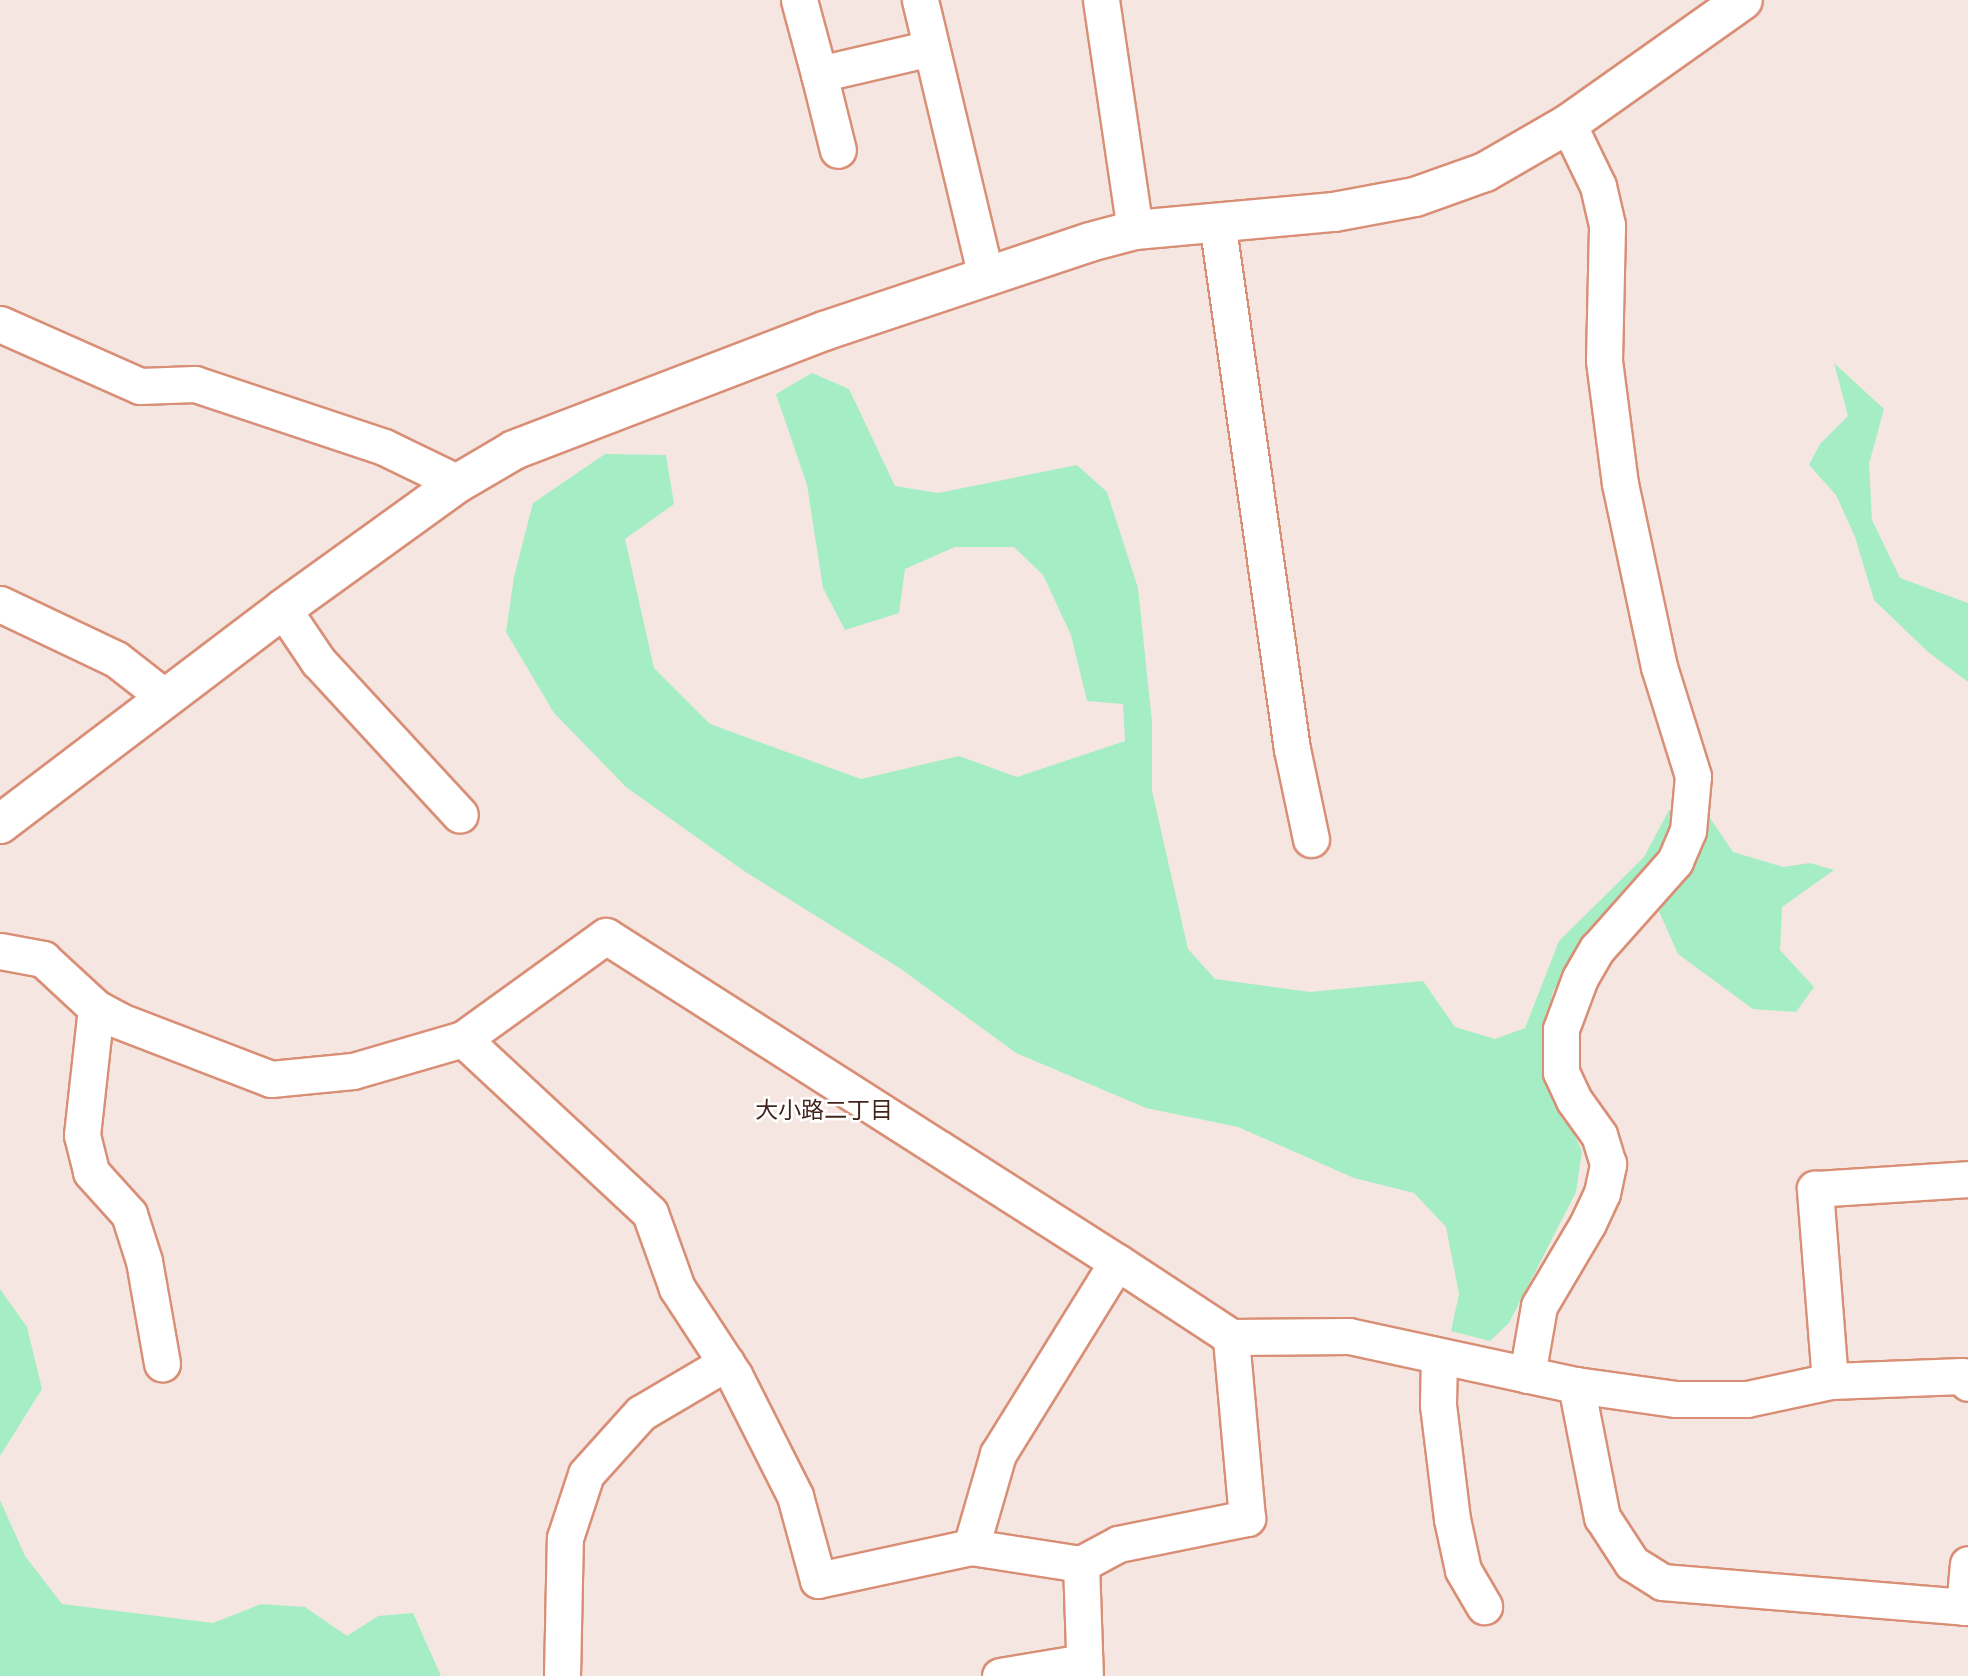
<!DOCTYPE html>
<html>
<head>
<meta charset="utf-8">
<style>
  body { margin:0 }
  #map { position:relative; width:1968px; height:1676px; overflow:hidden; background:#f6e6e1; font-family:"PT Sans","Noto Sans JP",sans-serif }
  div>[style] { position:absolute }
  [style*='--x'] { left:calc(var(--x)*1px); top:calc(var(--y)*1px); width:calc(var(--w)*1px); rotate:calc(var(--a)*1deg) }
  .green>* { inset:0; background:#a5eec5 }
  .roads { filter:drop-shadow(2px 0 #d98f76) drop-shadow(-2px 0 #d98f76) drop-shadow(0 2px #d98f76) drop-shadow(0 -2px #d98f76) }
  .minor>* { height:35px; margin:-17.5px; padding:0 17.5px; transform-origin:17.5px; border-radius:17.5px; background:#fff }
  .tertiary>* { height:38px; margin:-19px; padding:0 19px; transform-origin:19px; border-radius:19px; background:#fff }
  span { translate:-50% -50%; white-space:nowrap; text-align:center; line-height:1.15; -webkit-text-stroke:5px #fff; paint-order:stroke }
  .neighbourhood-label { font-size:23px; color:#42251b }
</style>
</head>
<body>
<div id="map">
  <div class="green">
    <i style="clip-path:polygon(1834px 363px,1884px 409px,1869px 464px,1872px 520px,1900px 578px,1968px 603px,1968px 682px,1928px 652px,1874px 600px,1855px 537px,1836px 495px,1809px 465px,1820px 444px,1848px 416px)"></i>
    <i style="clip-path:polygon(812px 373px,849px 389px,895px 486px,938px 493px,1077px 465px,1107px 492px,1138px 588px,1152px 722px,1152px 791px,1188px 949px,1215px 979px,1310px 992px,1423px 981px,1455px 1027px,1495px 1039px,1525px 1028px,1559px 941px,1644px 857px,1669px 810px,1708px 815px,1733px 852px,1783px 867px,1810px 863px,1834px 870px,1782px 907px,1780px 950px,1814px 987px,1796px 1012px,1753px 1009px,1678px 954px,1658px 909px,1611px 917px,1553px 991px,1543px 1037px,1553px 1091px,1582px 1151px,1576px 1192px,1509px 1323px,1490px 1341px,1451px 1331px,1459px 1294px,1446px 1227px,1414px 1193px,1354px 1178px,1238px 1127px,1146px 1108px,1016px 1053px,901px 969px,744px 871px,626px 787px,554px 713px,506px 632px,514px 577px,533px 503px,605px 454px,666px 455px,674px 504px,625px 539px,654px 668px,710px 724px,861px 779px,959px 756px,1017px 777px,1125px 741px,1123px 704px,1087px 701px,1071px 635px,1043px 575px,1014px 547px,955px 547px,905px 569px,899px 613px,845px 630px,823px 588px,807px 485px,776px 394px)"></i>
    <i style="clip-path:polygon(0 1289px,27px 1327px,42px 1389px,0 1456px)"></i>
    <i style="clip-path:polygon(0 1500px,25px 1556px,62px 1604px,213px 1623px,261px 1604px,305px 1607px,347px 1636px,378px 1616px,413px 1613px,441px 1676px,0 1676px)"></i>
  </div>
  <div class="roads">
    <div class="minor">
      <i style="--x:799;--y:0;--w:77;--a:74.9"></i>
      <i style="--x:819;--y:74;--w:115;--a:-13.1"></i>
      <i style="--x:920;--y:0;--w:285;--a:76.6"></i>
      <i style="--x:1101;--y:0;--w:232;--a:81.6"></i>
      <i style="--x:819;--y:74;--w:78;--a:76"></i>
      <i style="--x:1217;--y:221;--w:533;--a:81.92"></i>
      <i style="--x:1292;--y:749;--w:92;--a:78.1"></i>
      <i style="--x:0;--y:324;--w:153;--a:23.9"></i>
      <i style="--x:140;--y:386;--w:55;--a:-2.1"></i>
      <i style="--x:195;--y:384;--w:199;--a:18.4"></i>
      <i style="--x:384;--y:447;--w:82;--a:25.9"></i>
      <i style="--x:0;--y:604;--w:128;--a:25.4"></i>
      <i style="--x:116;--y:659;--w:63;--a:38"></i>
      <i style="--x:283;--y:609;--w:63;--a:56.1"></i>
      <i style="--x:318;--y:661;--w:209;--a:47.3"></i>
      <i style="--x:0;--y:951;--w:44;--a:10.5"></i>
      <i style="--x:43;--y:959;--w:72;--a:42.8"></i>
      <i style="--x:96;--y:1008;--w:27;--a:28"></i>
      <i style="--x:120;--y:1021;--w:162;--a:21"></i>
      <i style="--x:271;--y:1079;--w:82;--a:-5.6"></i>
      <i style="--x:353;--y:1071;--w:115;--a:-16.2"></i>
      <i style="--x:463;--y:1039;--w:176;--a:-35.8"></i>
      <i style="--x:606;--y:936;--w:606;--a:32.54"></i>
      <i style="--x:1117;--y:1262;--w:226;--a:121.8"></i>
      <i style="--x:998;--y:1454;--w:97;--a:106.2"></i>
      <i style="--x:96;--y:1008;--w:128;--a:96.3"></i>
      <i style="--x:82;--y:1135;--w:38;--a:76"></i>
      <i style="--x:91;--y:1172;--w:57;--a:47.9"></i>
      <i style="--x:129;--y:1214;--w:49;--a:72.3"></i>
      <i style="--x:144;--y:1261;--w:104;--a:80"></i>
      <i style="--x:463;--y:1039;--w:255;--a:42.9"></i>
      <i style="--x:650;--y:1213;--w:80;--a:70.2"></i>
      <i style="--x:677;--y:1288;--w:104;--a:56.8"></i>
      <i style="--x:734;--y:1375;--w:136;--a:63.2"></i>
      <i style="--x:795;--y:1496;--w:87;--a:74.7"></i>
      <i style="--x:818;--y:1580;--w:157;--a:-12.2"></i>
      <i style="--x:971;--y:1547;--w:111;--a:8.8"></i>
      <i style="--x:1081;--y:1564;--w:42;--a:-28.4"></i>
      <i style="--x:1118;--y:1544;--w:132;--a:-11.4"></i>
      <i style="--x:1247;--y:1518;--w:182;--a:-95.1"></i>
      <i style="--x:1117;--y:1262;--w:136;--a:33.3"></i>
      <i style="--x:1231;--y:1337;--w:118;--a:-0.5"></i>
      <i style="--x:1349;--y:1336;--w:232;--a:12.2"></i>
      <i style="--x:1576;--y:1385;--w:101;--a:8"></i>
      <i style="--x:1676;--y:1399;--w:71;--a:0"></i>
      <i style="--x:1747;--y:1399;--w:85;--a:-12.2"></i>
      <i style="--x:1830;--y:1381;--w:132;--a:-2.2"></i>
      <i style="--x:1962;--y:1376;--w:9;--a:49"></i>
      <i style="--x:1439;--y:1356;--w:49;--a:91.2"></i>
      <i style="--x:1438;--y:1405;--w:115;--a:83"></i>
      <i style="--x:1452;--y:1519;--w:52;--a:77.8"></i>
      <i style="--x:1463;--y:1570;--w:42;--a:59.7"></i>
      <i style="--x:1527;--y:1375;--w:70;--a:-80.1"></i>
      <i style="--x:1539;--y:1306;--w:96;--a:-59.4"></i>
      <i style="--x:1588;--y:1223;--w:33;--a:-65"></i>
      <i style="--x:1602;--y:1193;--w:30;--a:-78"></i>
      <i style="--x:1608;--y:1164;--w:30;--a:-107"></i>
      <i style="--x:1599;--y:1135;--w:43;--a:-125.5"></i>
      <i style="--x:1574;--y:1100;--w:31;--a:-115"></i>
      <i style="--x:1561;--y:1072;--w:43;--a:-90"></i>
      <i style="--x:1561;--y:1029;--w:54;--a:-69.6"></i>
      <i style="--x:1580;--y:978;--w:34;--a:-60"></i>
      <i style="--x:1597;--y:949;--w:118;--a:-48.4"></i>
      <i style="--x:1675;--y:861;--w:33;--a:-67"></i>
      <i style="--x:1688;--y:831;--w:55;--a:-84.8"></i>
      <i style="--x:1693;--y:776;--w:114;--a:-107.3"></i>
      <i style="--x:1659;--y:667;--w:187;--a:-102"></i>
      <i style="--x:1620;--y:484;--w:125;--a:-97.4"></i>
      <i style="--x:1604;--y:360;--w:135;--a:-88.7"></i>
      <i style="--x:1607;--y:225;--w:40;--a:-103"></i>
      <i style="--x:1598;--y:186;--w:69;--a:-115.8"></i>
      <i style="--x:1830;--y:1381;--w:193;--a:-94.5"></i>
      <i style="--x:1815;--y:1189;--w:153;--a:-3.7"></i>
      <i style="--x:1576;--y:1385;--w:135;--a:78.9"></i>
      <i style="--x:1602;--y:1517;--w:55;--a:56.9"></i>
      <i style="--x:1632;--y:1563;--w:36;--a:32"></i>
      <i style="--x:1662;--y:1582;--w:307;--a:4.7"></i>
      <i style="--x:1081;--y:1564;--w:112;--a:88"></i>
      <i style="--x:1964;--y:1607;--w:43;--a:-84.7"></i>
      <i style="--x:562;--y:1676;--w:138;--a:-88.8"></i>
      <i style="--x:565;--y:1538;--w:67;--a:-71.8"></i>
      <i style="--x:586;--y:1474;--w:82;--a:-48"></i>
      <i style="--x:641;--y:1413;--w:99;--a:-30.5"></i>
      <i style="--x:1000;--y:1676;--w:85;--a:-9.5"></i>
    </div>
    <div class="tertiary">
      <i style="--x:0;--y:824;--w:355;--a:-37.2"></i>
      <i style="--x:283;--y:609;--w:216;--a:-35.8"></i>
      <i style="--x:458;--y:483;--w:65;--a:-30.5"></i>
      <i style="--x:514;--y:450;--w:332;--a:-21"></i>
      <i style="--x:824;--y:331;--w:280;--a:-18.5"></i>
      <i style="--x:1090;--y:242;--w:47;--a:-14.9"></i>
      <i style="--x:1135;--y:230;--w:200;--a:-5.2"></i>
      <i style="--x:1334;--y:212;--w:82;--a:-10.5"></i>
      <i style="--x:1415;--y:197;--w:74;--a:-19.7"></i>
      <i style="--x:1485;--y:172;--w:96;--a:-30"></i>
      <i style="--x:1568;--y:124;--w:214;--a:-35.3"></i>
    </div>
  </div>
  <div class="neighbourhood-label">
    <span style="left:824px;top:1110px">大小路二丁目</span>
  </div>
</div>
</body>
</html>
